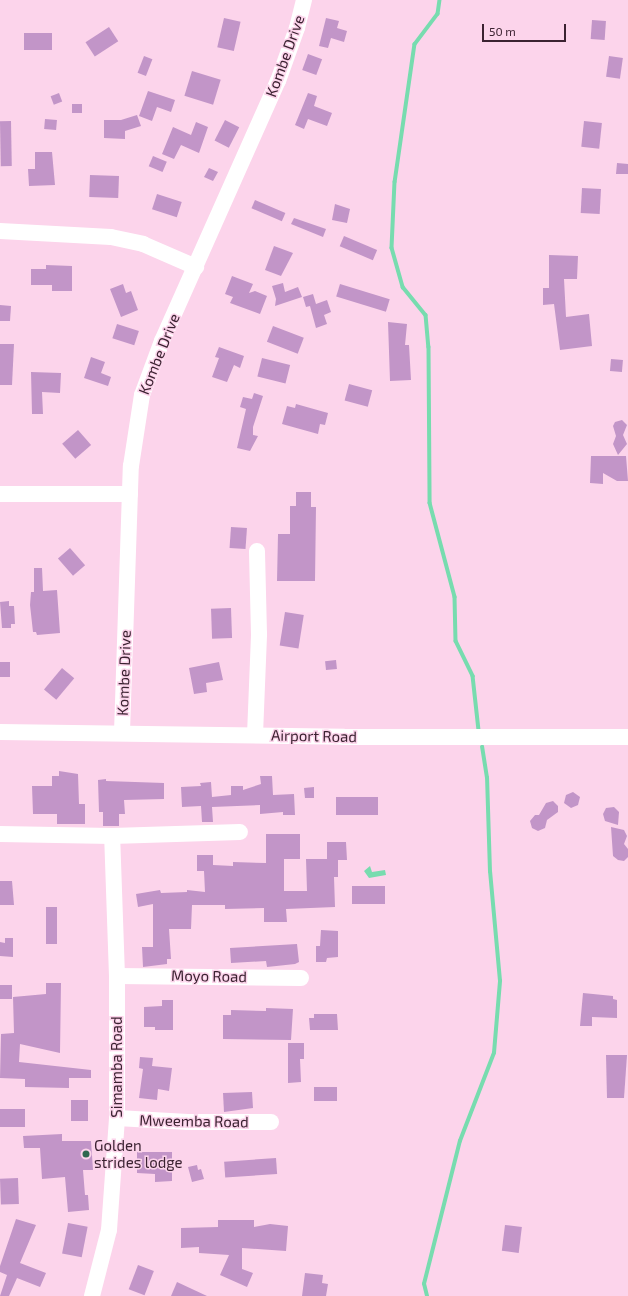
<!DOCTYPE html>
<html>
<head>
<meta charset="utf-8">
<style>
  body { margin:0 }
  #map { position:relative; width:628px; height:1296px; overflow:hidden; background:#fcd4eb; font-family:"Exo 2",sans-serif }
  div>[style] { position:absolute }
  [style*='--x'] { left:calc(var(--x)*1px); top:calc(var(--y)*1px); width:calc(var(--w)*1px); rotate:calc(var(--a)*1deg) }
  .water>* { inset:0; background:#77dcaf }
  .stream>* { height:3.5px; margin:-1.75px; padding:0 1.75px; transform-origin:1.75px; border-radius:1.75px; background:#77dcaf }
  .building>* { inset:0; background:#c295c8; transform-origin:0 0 }
  .minor>* { height:16px; margin:-8px; padding:0 8px; transform-origin:8px; border-radius:8px; background:#fff }
  .dots>* { width:11px; height:11px; translate:-50% -50%; box-sizing:border-box; border:2px solid #fcd4eb; border-radius:50% }
  span { translate:-50% -50%; white-space:nowrap; text-align:center; line-height:1.15; -webkit-text-stroke:3px #fcd4eb; paint-order:stroke }
  .street-label { font-size:15px; color:#3b2231 }
  .poi-label { font-size:15px; color:#3b2231 }
  .left { translate:0 -50%; text-align:left }
  .scale { position:absolute; left:482px; top:24px; width:84px; height:18px; box-sizing:border-box; border:2px solid #3b2231; border-top:0; padding-left:5px; font-size:12px; line-height:14px; white-space:nowrap; color:#3b2231; -webkit-text-stroke:3px #fcd4eb; paint-order:stroke }
</style>
</head>
<body>
<div id="map">
  <div class="water">
    <i style="clip-path:polygon(370px 866px,372px 872px,385px 870px,386px 875px,369px 878px,364px 871px)"></i>
  </div>
  <div class="stream">
    <i style="--x:440;--y:0;--w:14;--a:98"></i>
    <i style="--x:438;--y:14;--w:38;--a:127"></i>
    <i style="--x:415;--y:44;--w:139;--a:98.2"></i>
    <i style="--x:395;--y:182;--w:66;--a:92.6"></i>
    <i style="--x:392;--y:248;--w:41;--a:74.2"></i>
    <i style="--x:403;--y:287;--w:36;--a:51"></i>
    <i style="--x:426;--y:315;--w:32;--a:85"></i>
    <i style="--x:429;--y:347;--w:156;--a:89.6"></i>
    <i style="--x:430;--y:503;--w:97;--a:75.1"></i>
    <i style="--x:455;--y:597;--w:44;--a:88.7"></i>
    <i style="--x:456;--y:641;--w:39;--a:64"></i>
    <i style="--x:473;--y:676;--w:54;--a:83.7"></i>
    <i style="--x:427;--y:1296;--w:12;--a:-104"></i>
    <i style="--x:424;--y:1284;--w:147;--a:-75.9"></i>
    <i style="--x:460;--y:1141;--w:94;--a:-68.9"></i>
    <i style="--x:494;--y:1053;--w:72;--a:-85.2"></i>
    <i style="--x:500;--y:981;--w:109;--a:-95.2"></i>
    <i style="--x:490;--y:872;--w:94;--a:-91.8"></i>
    <i style="--x:487;--y:778;--w:31;--a:-99"></i>
  </div>
  <div class="building">
    <i style="left:224px;top:18px;width:17px;height:30px;rotate:13deg"></i>
    <i style="clip-path:polygon(326px 18px,339px 21px,337px 28px,347px 31px,344px 42px,331px 38px,328px 48px,319px 46px)"></i>
    <i style="left:592px;top:20px;width:14px;height:19px;rotate:4deg"></i>
    <i style="left:109px;top:27px;width:17px;height:28px;rotate:57deg"></i>
    <i style="left:52px;top:33px;width:17px;height:28px;rotate:90deg"></i>
    <i style="left:308px;top:54px;width:15px;height:17px;rotate:20deg"></i>
    <i style="left:144px;top:56px;width:9px;height:18px;rotate:21deg"></i>
    <i style="left:609px;top:56px;width:14px;height:21px;rotate:8deg"></i>
    <i style="left:192px;top:71px;width:30px;height:26px;rotate:17deg"></i>
    <i style="clip-path:polygon(148px 91px,175px 100px,171px 112px,157px 107px,152px 121px,139px 116px)"></i>
    <i style="left:59px;top:93px;width:9px;height:9px;rotate:69deg"></i>
    <i style="clip-path:polygon(308px 93px,317px 96px,314px 106px,332px 113px,327px 126px,308px 119px,304px 129px,295px 125px)"></i>
    <i style="left:72px;top:104px;width:10px;height:9px"></i>
    <i style="clip-path:polygon(137px 115px,141px 126px,125px 131px,125px 139px,104px 138px,104px 120px,121px 120px)"></i>
    <i style="left:45px;top:119px;width:12px;height:10px;rotate:5deg"></i>
    <i style="left:225px;top:120px;width:16px;height:23px;rotate:27deg"></i>
    <i style="left:11px;top:121px;width:45px;height:11px;rotate:89deg"></i>
    <i style="left:584px;top:121px;width:18px;height:26px;rotate:6deg"></i>
    <i style="clip-path:polygon(196px 122px,208px 127px,199px 153px,181px 145px,174px 159px,162px 154px,173px 127px,191px 135px)"></i>
    <i style="clip-path:polygon(35px 152px,52px 152px,55px 185px,29px 186px,28px 169px,35px 169px)"></i>
    <i style="left:153px;top:156px;width:15px;height:11px;rotate:23deg"></i>
    <i style="clip-path:polygon(617px 163px,628px 164px,628px 174px,616px 174px)"></i>
    <i style="clip-path:polygon(209px 168px,218px 172px,213px 181px,204px 177px)"></i>
    <i style="left:90px;top:175px;width:29px;height:22px;rotate:2deg"></i>
    <i style="left:582px;top:188px;width:19px;height:25px;rotate:3deg"></i>
    <i style="left:157px;top:194px;width:26px;height:16px;rotate:18deg"></i>
    <i style="left:255px;top:200px;width:33px;height:9px;rotate:23deg"></i>
    <i style="clip-path:polygon(335px 204px,350px 209px,347px 223px,332px 220px)"></i>
    <i style="clip-path:polygon(294px 218px,326px 229px,323px 237px,291px 224px)"></i>
    <i style="left:344px;top:236px;width:36px;height:11px;rotate:23deg"></i>
    <i style="clip-path:polygon(274px 246px,293px 253px,281px 276px,265px 270px)"></i>
    <i style="clip-path:polygon(549px 255px,578px 256px,577px 279px,564px 279px,566px 317px,589px 314px,592px 346px,560px 350px,554px 304px,543px 305px,543px 288px,549px 288px)"></i>
    <i style="clip-path:polygon(46px 265px,72px 266px,72px 291px,52px 291px,52px 285px,31px 285px,31px 269px,46px 269px)"></i>
    <i style="clip-path:polygon(232px 276px,253px 284px,249px 293px,255px 291px,267px 296px,260px 314px,230px 303px,233px 297px,225px 294px)"></i>
    <i style="clip-path:polygon(283px 283px,285px 292px,298px 287px,302px 297px,275px 306px,276px 299px,272px 286px)"></i>
    <i style="clip-path:polygon(123px 284px,126px 293px,131px 291px,138px 310px,121px 317px,110px 289px)"></i>
    <i style="left:340px;top:284px;width:52px;height:13px;rotate:17deg"></i>
    <i style="clip-path:polygon(313px 294px,316px 304px,327px 300px,331px 312px,324px 315px,327px 324px,316px 328px,310px 306px,306px 307px,303px 297px)"></i>
    <i style="clip-path:polygon(0 305px,11px 306px,10px 321px,0 321px)"></i>
    <i style="clip-path:polygon(388px 322px,407px 324px,405px 345px,409px 345px,411px 380px,390px 381px)"></i>
    <i style="left:117px;top:324px;width:23px;height:15px;rotate:18deg"></i>
    <i style="left:273px;top:326px;width:33px;height:17px;rotate:21deg"></i>
    <i style="clip-path:polygon(0 344px,14px 344px,12px 385px,0 385px)"></i>
    <i style="clip-path:polygon(219px 347px,244px 356px,240px 368px,234px 365px,227px 382px,212px 377px,219px 358px,215px 357px)"></i>
    <i style="clip-path:polygon(91px 357px,105px 362px,101px 373px,111px 377px,108px 386px,84px 378px)"></i>
    <i style="left:262px;top:358px;width:29px;height:19px;rotate:14deg"></i>
    <i style="left:611px;top:359px;width:12px;height:12px;rotate:5deg"></i>
    <i style="clip-path:polygon(31px 372px,61px 373px,60px 393px,42px 392px,43px 414px,32px 414px)"></i>
    <i style="left:349px;top:384px;width:24px;height:17px;rotate:15deg"></i>
    <i style="clip-path:polygon(254px 393px,263px 396px,253px 427px,253px 435px,258px 436px,250px 451px,237px 448px,246px 409px,240px 407px,243px 397px,252px 399px)"></i>
    <i style="clip-path:polygon(296px 404px,328px 413px,325px 425px,320px 424px,318px 434px,282px 424px,287px 406px,295px 408px)"></i>
    <i style="clip-path:polygon(622px 420px,627px 425px,623px 435px,627px 444px,618px 455px,613px 444px,616px 436px,613px 426px,615px 422px)"></i>
    <i style="left:78px;top:430px;width:20px;height:21px;rotate:49deg"></i>
    <i style="clip-path:polygon(591px 456px,626px 456px,628px 481px,617px 481px,603px 473px,603px 484px,590px 483px)"></i>
    <i style="clip-path:polygon(296px 492px,311px 492px,311px 507px,316px 507px,315px 581px,277px 581px,278px 534px,290px 534px,290px 506px,296px 506px)"></i>
    <i style="left:231px;top:527px;width:16px;height:21px;rotate:4deg"></i>
    <i style="left:70px;top:548px;width:23px;height:16px;rotate:49deg"></i>
    <i style="clip-path:polygon(34px 568px,42px 568px,43px 591px,57px 590px,60px 633px,37px 635px,36px 632px,33px 632px,30px 605px,31px 592px,34px 592px)"></i>
    <i style="clip-path:polygon(9px 601px,9px 606px,14px 606px,15px 624px,11px 624px,11px 628px,2px 628px,0 602px)"></i>
    <i style="left:231px;top:608px;width:30px;height:20px;rotate:88deg"></i>
    <i style="left:285px;top:612px;width:19px;height:34px;rotate:9deg"></i>
    <i style="left:336px;top:660px;width:9px;height:11px;rotate:84deg"></i>
    <i style="left:0;top:662px;width:10px;height:15px"></i>
    <i style="clip-path:polygon(219px 662px,223px 680px,206px 683px,207px 692px,194px 694px,189px 668px)"></i>
    <i style="left:62px;top:668px;width:16px;height:28px;rotate:40deg"></i>
    <i style="clip-path:polygon(59px 771px,78px 774px,79px 804px,85px 804px,85px 824px,57px 824px,57px 814px,33px 814px,32px 786px,52px 786px,52px 776px,59px 776px)"></i>
    <i style="clip-path:polygon(260px 776px,272px 776px,273px 795px,294px 794px,295px 815px,283px 815px,283px 812px,260px 814px,260px 805px,212px 807px,213px 822px,202px 822px,201px 806px,182px 807px,181px 787px,201px 786px,200px 783px,211px 782px,212px 797px,231px 795px,231px 786px,243px 786px,243px 790px,261px 784px)"></i>
    <i style="clip-path:polygon(106px 779px,106px 781px,164px 783px,164px 799px,124px 800px,125px 814px,119px 814px,119px 826px,103px 826px,103px 812px,99px 812px,98px 780px)"></i>
    <i style="clip-path:polygon(314px 787px,314px 798px,305px 798px,304px 788px)"></i>
    <i style="clip-path:polygon(573px 792px,580px 797px,578px 805px,571px 808px,564px 803px,566px 795px)"></i>
    <i style="left:336px;top:797px;width:42px;height:18px"></i>
    <i style="clip-path:polygon(553px 801px,558px 806px,558px 812px,547px 820px,545px 828px,538px 831px,532px 828px,530px 821px,535px 815px,539px 815px,546px 803px)"></i>
    <i style="clip-path:polygon(614px 807px,619px 812px,618px 825px,605px 821px,603px 814px,606px 808px)"></i>
    <i style="clip-path:polygon(611px 827px,624px 830px,627px 836px,624px 844px,628px 849px,628px 857px,624px 861px,618px 860px,613px 856px)"></i>
    <i style="clip-path:polygon(266px 834px,300px 834px,300px 859px,284px 859px,284px 891px,307px 891px,306px 859px,327px 859px,327px 842px,346px 842px,347px 860px,338px 860px,338px 877px,334px 877px,335px 907px,286px 909px,287px 922px,264px 922px,264px 908px,225px 909px,225px 905px,192px 905px,191px 929px,169px 929px,171px 959px,167px 959px,167px 964px,143px 967px,142px 947px,153px 947px,153px 904px,138px 907px,136px 894px,160px 890px,161px 893px,187px 892px,187px 890px,205px 892px,204px 871px,197px 871px,197px 855px,213px 855px,213px 865px,233px 866px,233px 862px,266px 863px)"></i>
    <i style="clip-path:polygon(0 881px,12px 881px,14px 905px,0 905px)"></i>
    <i style="left:352px;top:886px;width:33px;height:18px"></i>
    <i style="left:46px;top:907px;width:11px;height:37px"></i>
    <i style="clip-path:polygon(321px 930px,338px 931px,338px 957px,327px 958px,326px 962px,316px 962px,316px 946px,320px 946px)"></i>
    <i style="clip-path:polygon(5px 938px,13px 938px,13px 957px,0 956px,0 942px,5px 943px)"></i>
    <i style="clip-path:polygon(297px 944px,299px 962px,295px 964px,267px 967px,266px 961px,231px 963px,230px 948px)"></i>
    <i style="clip-path:polygon(46px 983px,61px 983px,60px 1053px,20px 1044px,19px 1062px,91px 1070px,91px 1078px,69px 1078px,69px 1088px,25px 1087px,25px 1079px,0 1078px,1px 1034px,14px 1033px,13px 997px,46px 994px)"></i>
    <i style="left:12px;top:985px;width:14px;height:12px;rotate:90deg"></i>
    <i style="clip-path:polygon(583px 993px,613px 996px,613px 999px,617px 1000px,617px 1018px,592px 1017px,592px 1026px,580px 1026px)"></i>
    <i style="clip-path:polygon(162px 1000px,173px 1000px,173px 1030px,155px 1030px,155px 1027px,144px 1027px,144px 1007px,162px 1006px)"></i>
    <i style="clip-path:polygon(266px 1008px,293px 1009px,291px 1040px,223px 1039px,223px 1015px,231px 1015px,231px 1010px,266px 1011px)"></i>
    <i style="clip-path:polygon(314px 1014px,337px 1014px,338px 1030px,310px 1030px,309px 1018px,314px 1018px)"></i>
    <i style="clip-path:polygon(288px 1043px,304px 1043px,304px 1059px,300px 1059px,301px 1082px,288px 1083px)"></i>
    <i style="clip-path:polygon(606px 1055px,627px 1055px,624px 1098px,607px 1098px)"></i>
    <i style="clip-path:polygon(140px 1057px,153px 1058px,152px 1066px,172px 1068px,169px 1091px,158px 1089px,157px 1100px,139px 1098px,143px 1069px,139px 1068px)"></i>
    <i style="left:337px;top:1087px;width:14px;height:23px;rotate:90deg"></i>
    <i style="clip-path:polygon(252px 1092px,253px 1108px,224px 1112px,223px 1093px)"></i>
    <i style="left:71px;top:1100px;width:17px;height:21px"></i>
    <i style="left:0;top:1109px;width:25px;height:18px"></i>
    <i style="clip-path:polygon(62px 1134px,62px 1141px,91px 1141px,93px 1170px,83px 1170px,85px 1195px,88px 1195px,89px 1210px,68px 1212px,65px 1177px,42px 1179px,40px 1148px,24px 1148px,23px 1136px)"></i>
    <i style="clip-path:polygon(137px 1152px,172px 1152px,172px 1181px,155px 1182px,155px 1174px,137px 1173px)"></i>
    <i style="left:276px;top:1158px;width:16px;height:52px;rotate:86deg"></i>
    <i style="clip-path:polygon(197px 1165px,198px 1170px,201px 1169px,204px 1179px,192px 1182px,188px 1167px)"></i>
    <i style="left:18px;top:1178px;width:26px;height:18px;rotate:88deg"></i>
    <i style="clip-path:polygon(16px 1219px,36px 1225px,20px 1263px,46px 1273px,40px 1287px,17px 1278px,9px 1296px,0 1296px,7px 1275px,0 1272px,0 1266px)"></i>
    <i style="clip-path:polygon(218px 1220px,254px 1220px,254px 1227px,270px 1224px,288px 1226px,286px 1251px,242px 1248px,242px 1269px,253px 1273px,247px 1287px,220px 1275px,229px 1255px,199px 1253px,199px 1247px,181px 1248px,181px 1228px,218px 1227px)"></i>
    <i style="left:68px;top:1223px;width:20px;height:31px;rotate:11deg"></i>
    <i style="left:505px;top:1225px;width:17px;height:26px;rotate:7deg"></i>
    <i style="left:138px;top:1265px;width:17px;height:26px;rotate:21deg"></i>
    <i style="clip-path:polygon(305px 1273px,323px 1275px,322px 1283px,328px 1284px,326px 1296px,302px 1296px)"></i>
    <i style="clip-path:polygon(177px 1282px,207px 1296px,171px 1296px)"></i>
  </div>
  <div class="minor">
    <i style="--x:0;--y:231;--w:111;--a:3.1"></i>
    <i style="--x:111;--y:237;--w:33;--a:12"></i>
    <i style="--x:143;--y:244;--w:58;--a:23.5"></i>
    <i style="--x:0;--y:494;--w:130;--a:0"></i>
    <i style="--x:0;--y:732;--w:344;--a:0.8"></i>
    <i style="--x:344;--y:737;--w:284;--a:0"></i>
    <i style="--x:122;--y:732;--w:266;--a:-88.1"></i>
    <i style="--x:131;--y:466;--w:72;--a:-81.2"></i>
    <i style="--x:142;--y:395;--w:58;--a:-69.7"></i>
    <i style="--x:162;--y:341;--w:285;--a:-66"></i>
    <i style="--x:278;--y:81;--w:56;--a:-70.3"></i>
    <i style="--x:297;--y:28;--w:29;--a:-76"></i>
    <i style="--x:255;--y:735;--w:101;--a:-87.7"></i>
    <i style="--x:259;--y:634;--w:83;--a:-91.4"></i>
    <i style="--x:0;--y:834;--w:112;--a:1"></i>
    <i style="--x:112;--y:836;--w:128;--a:-1.8"></i>
    <i style="--x:117;--y:976;--w:184;--a:0.6"></i>
    <i style="--x:117;--y:1118;--w:71;--a:3.2"></i>
    <i style="--x:188;--y:1122;--w:83;--a:0"></i>
    <i style="--x:92;--y:1296;--w:68;--a:-75.6"></i>
    <i style="--x:109;--y:1230;--w:112;--a:-85.9"></i>
    <i style="--x:117;--y:1118;--w:142;--a:-90"></i>
    <i style="--x:117;--y:976;--w:140;--a:-92"></i>
  </div>
  <div class="dots">
    <i style="left:86px;top:1154px;background:#306850"></i>
  </div>
  <div class="street-label">
    <span style="left:285px;top:56px;rotate:-70deg">Kombe Drive</span>
    <span style="left:159px;top:354px;rotate:-68deg">Kombe Drive</span>
    <span style="left:124px;top:673px;rotate:-88deg">Kombe Drive</span>
    <span style="left:314px;top:736px;rotate:1deg">Airport Road</span>
    <span style="left:209px;top:976px;rotate:1deg">Moyo Road</span>
    <span style="left:117px;top:1067px;rotate:-90deg">Simamba Road</span>
    <span style="left:194px;top:1121px;rotate:1deg">Mweemba Road</span>
  </div>
  <div class="poi-label">
    <span class="left" style="left:94px;top:1154px">Golden<br>strides lodge</span>
  </div>
  <div class="scale">50 m</div>
</div>
</body>
</html>
